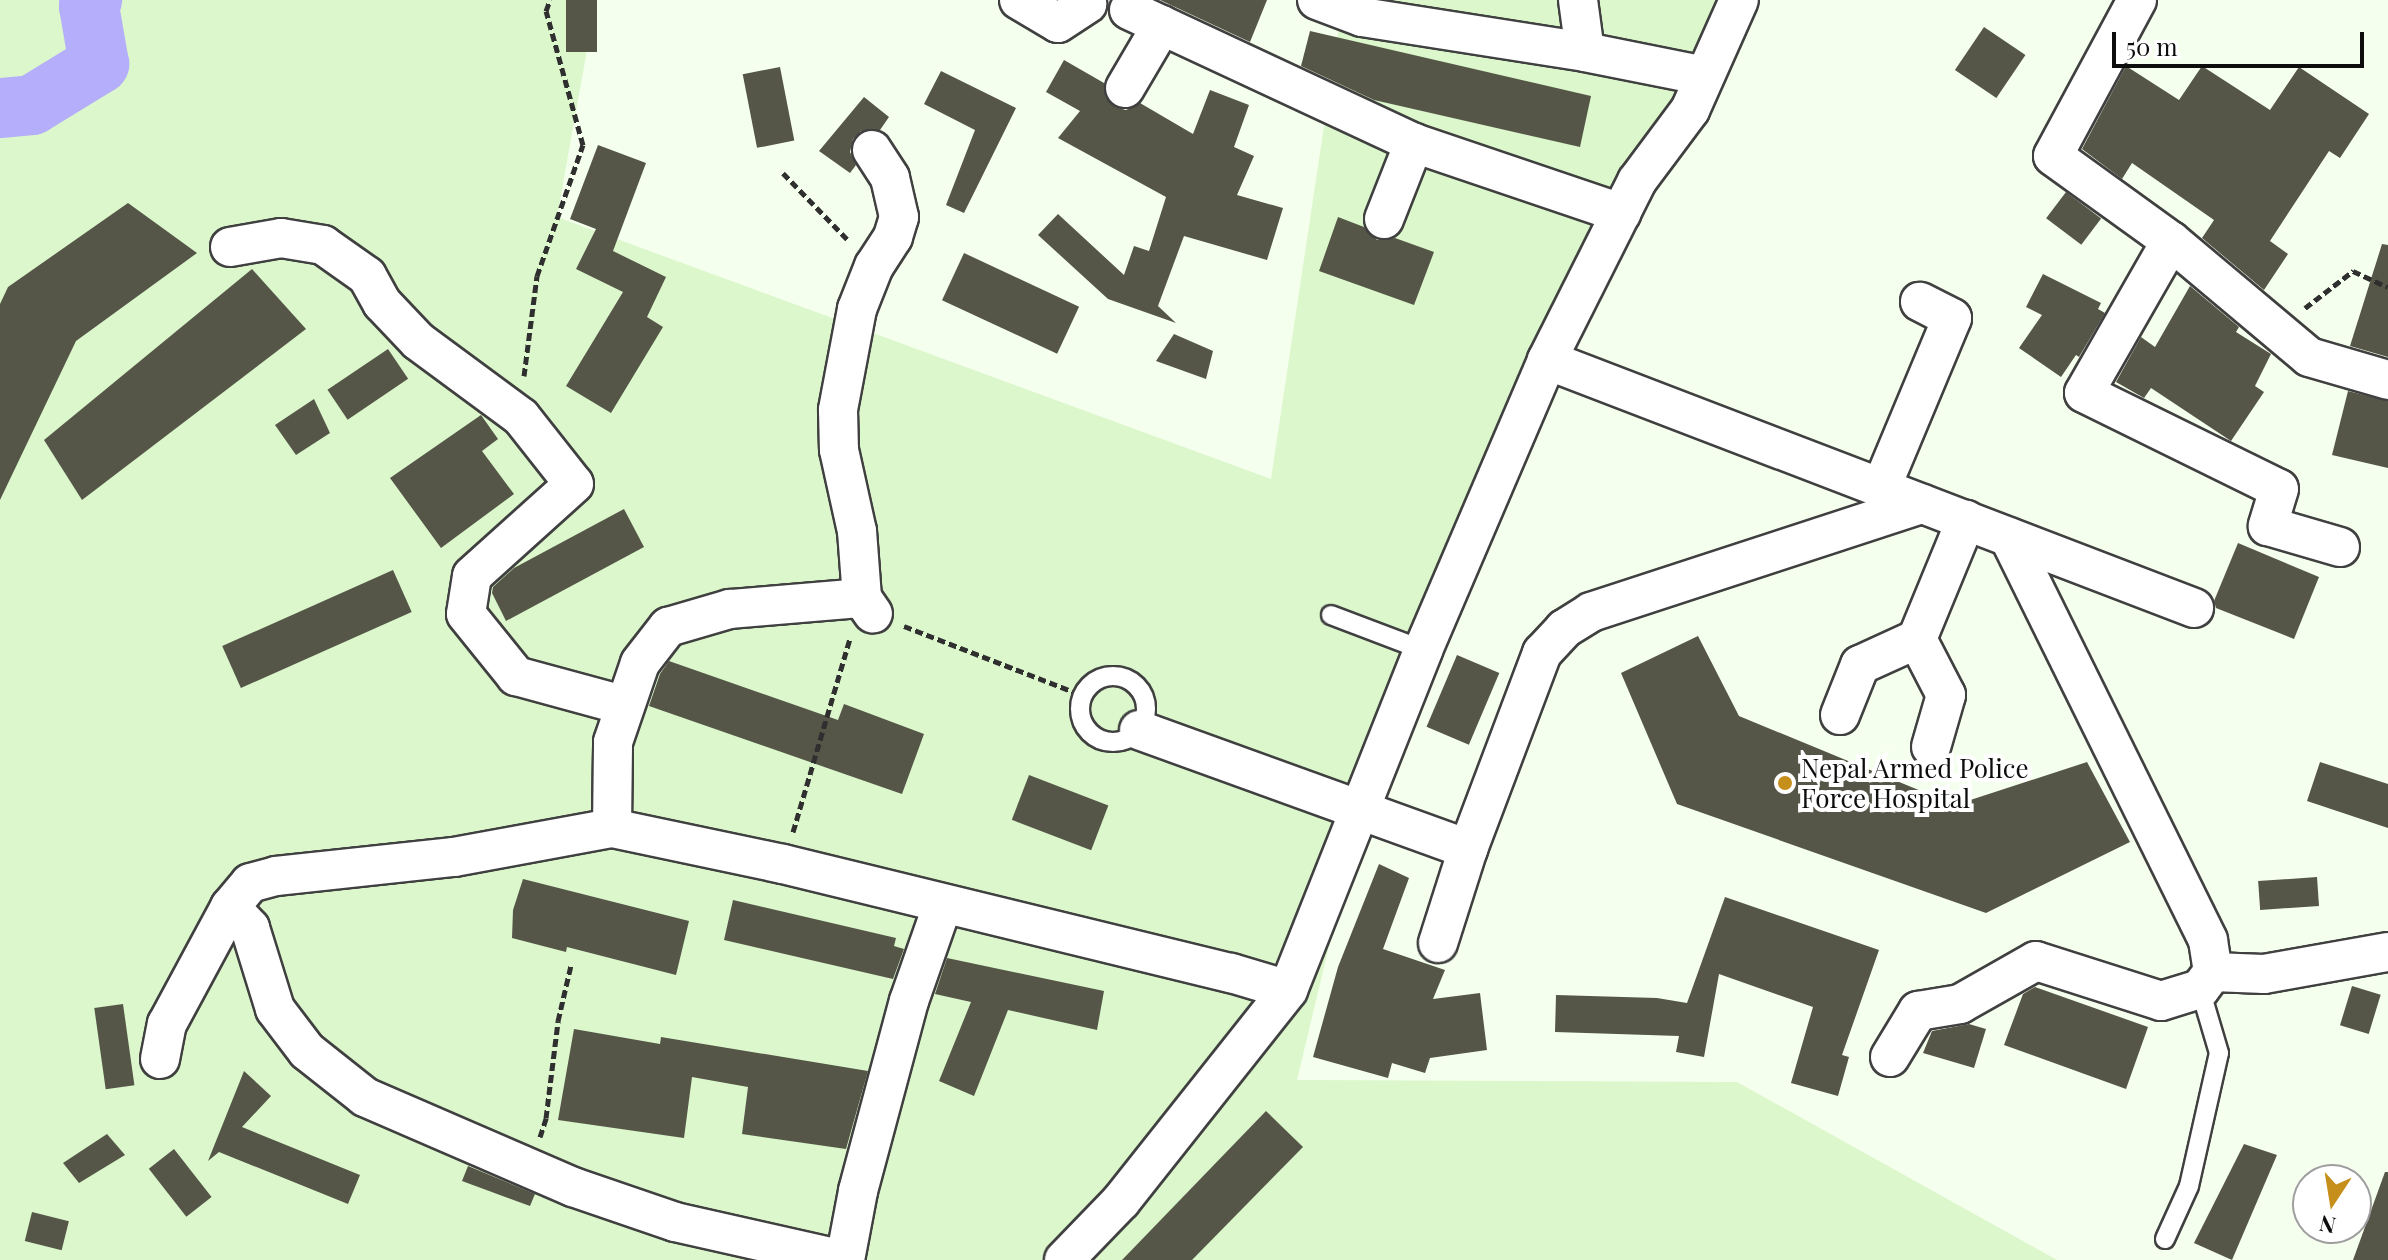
<!DOCTYPE html>
<html>
<head>
<meta charset="utf-8">
<style>
  body { margin:0 }
  #map { position:relative; width:2388px; height:1260px; overflow:hidden; background:#f5ffed; font-family:"Playfair Display",serif }
  div>[style] { position:absolute }
  [style*='--x'] { left:calc(var(--x)*1px); top:calc(var(--y)*1px); width:calc(var(--w)*1px); rotate:calc(var(--a)*1deg) }
  .farmland>* { inset:0; background:#dbf7cb }
  .river>* { height:60px; margin:-30px; padding:0 30px; transform-origin:30px; border-radius:30px; background:#b5aefa }
  .building>* { inset:0; background:#555648; transform-origin:0 0 }
  .path>* { height:5px; margin-top:-2.5px; transform-origin:0; background:repeating-linear-gradient(90deg,#2f2f2f 0 8px,transparent 0 12px) }
  .roads { filter:drop-shadow(2px 0 #404040) drop-shadow(-2px 0 #404040) drop-shadow(0 2px #404040) drop-shadow(0 -2px #404040) }
  .lane>* { height:18px; margin:-9px; padding:0 9px; transform-origin:9px; border-radius:9px; background:#fff }
  .lane>.ring { margin:-9px; padding:0; box-sizing:content-box; background:none; border:18px solid #fff; border-radius:50% }
  .street>* { height:38px; margin:-19px; padding:0 19px; transform-origin:19px; border-radius:19px; background:#fff }
  .dots>* { width:22px; height:22px; translate:-50% -50%; box-sizing:border-box; border:4px solid #fff; border-radius:50% }
  span { translate:-50% -50%; white-space:nowrap; text-align:center; line-height:1.15; -webkit-text-stroke:8px #fff; paint-order:stroke }
  .poi-label { font-size:26px; color:#0d0d0d }
  .left { translate:0 -50%; text-align:left }
  .north { position:absolute; left:2292px; top:1164px; width:80px; height:80px; box-sizing:border-box; background:#fff; border:2px solid #9e9e9e; border-radius:50%; rotate:192deg; font-size:22px; font-weight:700; line-height:32px; text-align:center; color:#0d0d0d }
  .north::after { content:''; display:block; margin:auto; width:28px; height:36px; background:#c68f1b; clip-path:polygon(50% 0,100% 100%,50% 72%,0 100%) }
  .scale { position:absolute; left:2112px; top:32px; width:252px; height:36px; box-sizing:border-box; border:4px solid #0d0d0d; border-top:0; padding-left:10px; font-size:24px; line-height:28px; white-space:nowrap; color:#0d0d0d; -webkit-text-stroke:6px #fff; paint-order:stroke }
</style>
</head>
<body>
<div id="map">
  <div class="farmland">
    <i style="clip-path:polygon(0 0,596px 0,557px 217px,1271px 479px,1343px 0,1737px 0,1547px 360px,1361px 812px,1297px 1080px,1737px 1082px,2057px 1260px,0 1260px)"></i>
  </div>
  <div class="river">
    <i style="--x:0;--y:108;--w:32;--a:-5"></i>
    <i style="--x:32;--y:105;--w:79;--a:-31.5"></i>
    <i style="--x:99;--y:64;--w:59;--a:-99.8"></i>
    <i style="--x:89;--y:6;--w:7;--a:-63"></i>
  </div>
  <div class="building">
    <i style="left:566px;top:0;width:31px;height:52px"></i>
    <i style="clip-path:polygon(1160px 0,1267px 0,1250px 42px)"></i>
    <i style="left:1984px;top:27px;width:50px;height:52px;rotate:34deg"></i>
    <i style="clip-path:polygon(1310px 31px,1591px 96px,1580px 147px,1374px 100px,1301px 66px)"></i>
    <i style="clip-path:polygon(1064px 60px,1104px 83px,1106px 98px,1115px 107px,1126px 110px,1140px 103px,1193px 134px,1210px 90px,1249px 105px,1234px 147px,1254px 156px,1237px 195px,1283px 208px,1267px 260px,1184px 236px,1158px 306px,1176px 323px,1108px 299px,1038px 235px,1058px 214px,1124px 275px,1134px 246px,1149px 251px,1166px 197px,1058px 138px,1080px 111px,1046px 92px)"></i>
    <i style="clip-path:polygon(2126px 66px,2179px 100px,2202px 66px,2270px 110px,2299px 67px,2369px 114px,2340px 158px,2329px 151px,2270px 241px,2288px 254px,2264px 290px,2202px 238px,2214px 220px,2132px 163px,2122px 179px,2082px 149px)"></i>
    <i style="left:780px;top:67px;width:75px;height:38px;rotate:79deg"></i>
    <i style="clip-path:polygon(941px 71px,1016px 108px,964px 213px,946px 205px,975px 130px,924px 104px)"></i>
    <i style="clip-path:polygon(864px 97px,889px 117px,880px 130px,861px 131px,853px 139px,850px 152px,856px 165px,850px 173px,819px 151px)"></i>
    <i style="clip-path:polygon(598px 145px,646px 163px,613px 251px,666px 277px,647px 317px,663px 327px,611px 413px,566px 386px,623px 292px,576px 269px,596px 229px,570px 219px)"></i>
    <i style="left:2066px;top:192px;width:44px;height:33px;rotate:37deg"></i>
    <i style="clip-path:polygon(128px 203px,197px 253px,76px 341px,0 500px,0 304px,8px 287px)"></i>
    <i style="clip-path:polygon(1338px 217px,1364px 227px,1377px 240px,1395px 238px,1434px 252px,1414px 305px,1319px 271px)"></i>
    <i style="clip-path:polygon(2382px 244px,2388px 245px,2388px 357px,2350px 346px)"></i>
    <i style="left:964px;top:253px;width:127px;height:52px;rotate:25deg"></i>
    <i style="clip-path:polygon(252px 269px,306px 329px,82px 500px,44px 440px)"></i>
    <i style="clip-path:polygon(2043px 274px,2101px 303px,2098px 309px,2105px 313px,2079px 357px,2076px 355px,2061px 377px,2019px 348px,2042px 315px,2026px 307px)"></i>
    <i style="clip-path:polygon(2190px 286px,2239px 327px,2236px 332px,2271px 354px,2255px 386px,2264px 392px,2231px 441px,2151px 388px,2144px 398px,2116px 382px,2141px 337px,2155px 347px)"></i>
    <i style="clip-path:polygon(1174px 334px,1213px 351px,1206px 379px,1156px 361px)"></i>
    <i style="left:388px;top:349px;width:36px;height:73px;rotate:56deg"></i>
    <i style="clip-path:polygon(2348px 391px,2388px 401px,2388px 468px,2332px 455px)"></i>
    <i style="clip-path:polygon(314px 399px,330px 433px,296px 455px,275px 425px)"></i>
    <i style="clip-path:polygon(481px 415px,498px 439px,482px 451px,514px 494px,441px 548px,390px 478px)"></i>
    <i style="clip-path:polygon(624px 509px,644px 547px,506px 621px,492px 593px,493px 587px,514px 568px)"></i>
    <i style="clip-path:polygon(2238px 543px,2319px 577px,2294px 639px,2216px 608px,2214px 601px)"></i>
    <i style="left:393px;top:570px;width:46px;height:187px;rotate:66deg"></i>
    <i style="clip-path:polygon(1698px 636px,1739px 716px,1955px 805px,2087px 762px,2130px 842px,1986px 913px,1677px 804px,1621px 673px)"></i>
    <i style="left:1457px;top:655px;width:46px;height:78px;rotate:23deg"></i>
    <i style="clip-path:polygon(669px 661px,838px 720px,844px 704px,924px 734px,902px 794px,649px 706px,660px 674px)"></i>
    <i style="clip-path:polygon(2320px 762px,2388px 784px,2388px 828px,2307px 801px)"></i>
    <i style="left:1029px;top:775px;width:85px;height:48px;rotate:21deg"></i>
    <i style="clip-path:polygon(1379px 864px,1409px 878px,1383px 949px,1445px 970px,1433px 999px,1480px 993px,1487px 1050px,1430px 1058px,1425px 1073px,1392px 1063px,1388px 1078px,1313px 1057px,1338px 967px)"></i>
    <i style="left:2317px;top:877px;width:29px;height:59px;rotate:86deg"></i>
    <i style="clip-path:polygon(523px 879px,689px 921px,676px 975px,567px 947px,566px 952px,512px 938px,513px 910px)"></i>
    <i style="clip-path:polygon(1725px 897px,1879px 950px,1842px 1055px,1849px 1057px,1838px 1096px,1791px 1083px,1813px 1007px,1719px 974px,1704px 1057px,1676px 1052px,1679px 1036px,1555px 1032px,1556px 995px,1657px 998px,1687px 1003px)"></i>
    <i style="clip-path:polygon(733px 900px,896px 938px,894px 946px,904px 949px,893px 979px,724px 940px)"></i>
    <i style="clip-path:polygon(947px 958px,1104px 991px,1097px 1030px,1008px 1010px,974px 1096px,939px 1081px,971px 1002px,935px 994px)"></i>
    <i style="left:2352px;top:986px;width:30px;height:41px;rotate:17deg"></i>
    <i style="clip-path:polygon(2035px 987px,2148px 1027px,2126px 1089px,2004px 1045px,2023px 994px)"></i>
    <i style="left:123px;top:1004px;width:82px;height:29px;rotate:82deg"></i>
    <i style="clip-path:polygon(1969px 1024px,1986px 1029px,1974px 1068px,1923px 1053px,1932px 1031px)"></i>
    <i style="clip-path:polygon(574px 1029px,660px 1044px,661px 1037px,868px 1071px,846px 1149px,742px 1134px,748px 1087px,692px 1077px,684px 1138px,558px 1120px)"></i>
    <i style="clip-path:polygon(244px 1071px,271px 1096px,242px 1127px,360px 1175px,348px 1204px,219px 1152px,208px 1161px)"></i>
    <i style="clip-path:polygon(1266px 1111px,1303px 1147px,1192px 1260px,1122px 1260px)"></i>
    <i style="clip-path:polygon(107px 1134px,125px 1155px,79px 1183px,63px 1163px)"></i>
    <i style="clip-path:polygon(2244px 1144px,2277px 1155px,2232px 1260px,2194px 1243px)"></i>
    <i style="left:174px;top:1149px;width:61px;height:32px;rotate:52deg"></i>
    <i style="clip-path:polygon(468px 1166px,535px 1194px,530px 1206px,462px 1181px)"></i>
    <i style="clip-path:polygon(2385px 1172px,2388px 1172px,2388px 1260px,2353px 1260px)"></i>
    <i style="left:32px;top:1212px;width:38px;height:30px;rotate:14deg"></i>
  </div>
  <div class="path">
    <i style="--x:783;--y:173;--w:93;--a:45.9"></i>
    <i style="--x:2305;--y:308;--w:61;--a:-37.6"></i>
    <i style="--x:2353;--y:271;--w:38;--a:25"></i>
    <i style="--x:524;--y:376;--w:101;--a:-82.6"></i>
    <i style="--x:537;--y:276;--w:139;--a:-70.7"></i>
    <i style="--x:583;--y:145;--w:139;--a:-105.4"></i>
    <i style="--x:546;--y:11;--w:12;--a:-70"></i>
    <i style="--x:904;--y:626;--w:191;--a:21.2"></i>
    <i style="--x:793;--y:832;--w:202;--a:-73.6"></i>
    <i style="--x:540;--y:1137;--w:20;--a:-72"></i>
    <i style="--x:546;--y:1118;--w:98;--a:-82.9"></i>
    <i style="--x:558;--y:1021;--w:57;--a:-76.9"></i>
  </div>
  <div class="roads">
    <div class="lane">
      <i style="--x:1331;--y:615;--w:98;--a:20.8"></i>
      <i class="ring" style="left:1080px;top:676px;width:48px;height:48px"></i>
      <i style="--x:2165;--y:1239;--w:58;--a:-65.6"></i>
      <i style="--x:2189;--y:1186;--w:136;--a:-77.3"></i>
      <i style="--x:2219;--y:1053;--w:67;--a:-106.5"></i>
    </div>
    <div class="street">
      <i style="--x:1019;--y:0;--w:45;--a:30.5"></i>
      <i style="--x:1058;--y:23;--w:35;--a:-33"></i>
      <i style="--x:1317;--y:0;--w:48;--a:20.7"></i>
      <i style="--x:1362;--y:17;--w:226;--a:8.9"></i>
      <i style="--x:1585;--y:52;--w:122;--a:11.3"></i>
      <i style="--x:1578;--y:0;--w:52;--a:82.3"></i>
      <i style="--x:2137;--y:0;--w:177;--a:118.3"></i>
      <i style="--x:2053;--y:156;--w:145;--a:35.8"></i>
      <i style="--x:2171;--y:241;--w:180;--a:40"></i>
      <i style="--x:2309;--y:357;--w:82;--a:16.2"></i>
      <i style="--x:1129;--y:10;--w:315;--a:25"></i>
      <i style="--x:1125;--y:88;--w:73;--a:-59.6"></i>
      <i style="--x:872;--y:150;--w:33;--a:57"></i>
      <i style="--x:890;--y:178;--w:40;--a:77"></i>
      <i style="--x:899;--y:217;--w:21;--a:107"></i>
      <i style="--x:893;--y:237;--w:35;--a:123"></i>
      <i style="--x:874;--y:266;--w:46;--a:111.6"></i>
      <i style="--x:857;--y:309;--w:103;--a:100.7"></i>
      <i style="--x:838;--y:410;--w:40;--a:88.6"></i>
      <i style="--x:839;--y:450;--w:83;--a:77.5"></i>
      <i style="--x:857;--y:531;--w:67;--a:85.7"></i>
      <i style="--x:862;--y:598;--w:19;--a:55"></i>
      <i style="--x:1384;--y:219;--w:82;--a:-68.5"></i>
      <i style="--x:1414;--y:143;--w:219;--a:18.7"></i>
      <i style="--x:2171;--y:241;--w:175;--a:119.8"></i>
      <i style="--x:2084;--y:393;--w:217;--a:26.2"></i>
      <i style="--x:2279;--y:489;--w:39;--a:107"></i>
      <i style="--x:2268;--y:526;--w:75;--a:16.3"></i>
      <i style="--x:230;--y:247;--w:52;--a:-10"></i>
      <i style="--x:281;--y:238;--w:43;--a:9.5"></i>
      <i style="--x:323;--y:245;--w:54;--a:35.2"></i>
      <i style="--x:367;--y:276;--w:31;--a:61"></i>
      <i style="--x:382;--y:303;--w:52;--a:46.5"></i>
      <i style="--x:418;--y:341;--w:128;--a:36.4"></i>
      <i style="--x:521;--y:417;--w:85;--a:51.7"></i>
      <i style="--x:574;--y:484;--w:137;--a:138"></i>
      <i style="--x:472;--y:576;--w:38;--a:99"></i>
      <i style="--x:466;--y:614;--w:80;--a:51.1"></i>
      <i style="--x:516;--y:676;--w:111;--a:15.2"></i>
      <i style="--x:1547;--y:360;--w:693;--a:20.97"></i>
      <i style="--x:1881;--y:488;--w:184;--a:-67.3"></i>
      <i style="--x:1952;--y:318;--w:36;--a:-153"></i>
      <i style="--x:1917;--y:639;--w:63;--a:62.6"></i>
      <i style="--x:1946;--y:695;--w:54;--a:106.1"></i>
      <i style="--x:1840;--y:715;--w:54;--a:-68.2"></i>
      <i style="--x:1860;--y:665;--w:63;--a:-24.5"></i>
      <i style="--x:1917;--y:639;--w:129;--a:-67.6"></i>
      <i style="--x:1139;--y:730;--w:350;--a:19.9"></i>
      <i style="--x:612;--y:828;--w:86;--a:-89.3"></i>
      <i style="--x:613;--y:742;--w:83;--a:-71.1"></i>
      <i style="--x:640;--y:663;--w:46;--a:-52.1"></i>
      <i style="--x:668;--y:627;--w:65;--a:-16.2"></i>
      <i style="--x:730;--y:609;--w:132;--a:-4.8"></i>
      <i style="--x:230;--y:907;--w:29;--a:46"></i>
      <i style="--x:250;--y:928;--w:85;--a:72.8"></i>
      <i style="--x:275;--y:1009;--w:53;--a:52.7"></i>
      <i style="--x:307;--y:1051;--w:74;--a:38.4"></i>
      <i style="--x:365;--y:1097;--w:227;--a:23.4"></i>
      <i style="--x:573;--y:1187;--w:108;--a:18.9"></i>
      <i style="--x:675;--y:1222;--w:173;--a:12.7"></i>
      <i style="--x:1438;--y:943;--w:99;--a:-72.3"></i>
      <i style="--x:1468;--y:849;--w:210;--a:-69.3"></i>
      <i style="--x:1542;--y:653;--w:33;--a:-47"></i>
      <i style="--x:1564;--y:629;--w:32;--a:-32"></i>
      <i style="--x:1591;--y:612;--w:348;--a:-18.1"></i>
      <i style="--x:2213;--y:972;--w:51;--a:2.2"></i>
      <i style="--x:2264;--y:974;--w:126;--a:-10.1"></i>
      <i style="--x:1890;--y:1057;--w:54;--a:-58.7"></i>
      <i style="--x:1918;--y:1011;--w:43;--a:-9.5"></i>
      <i style="--x:1960;--y:1004;--w:87;--a:-29.5"></i>
      <i style="--x:2036;--y:961;--w:131;--a:17.7"></i>
      <i style="--x:2161;--y:1001;--w:41;--a:-17.1"></i>
      <i style="--x:2200;--y:989;--w:21;--a:-53"></i>
      <i style="--x:2213;--y:972;--w:32;--a:-99"></i>
      <i style="--x:2208;--y:940;--w:449;--a:-116.3"></i>
      <i style="--x:160;--y:1059;--w:36;--a:-79"></i>
      <i style="--x:167;--y:1024;--w:133;--a:-61.7"></i>
      <i style="--x:230;--y:907;--w:31;--a:-50"></i>
      <i style="--x:250;--y:883;--w:27;--a:-15"></i>
      <i style="--x:276;--y:876;--w:179;--a:-6.1"></i>
      <i style="--x:454;--y:857;--w:161;--a:-10.4"></i>
      <i style="--x:612;--y:828;--w:175;--a:11.9"></i>
      <i style="--x:783;--y:864;--w:461;--a:13.7"></i>
      <i style="--x:1231;--y:973;--w:59;--a:16.6"></i>
      <i style="--x:845;--y:1260;--w:70;--a:-79.3"></i>
      <i style="--x:858;--y:1191;--w:197;--a:-75"></i>
      <i style="--x:909;--y:1001;--w:103;--a:-70.7"></i>
      <i style="--x:1064;--y:1260;--w:82;--a:-46"></i>
      <i style="--x:1121;--y:1201;--w:269;--a:-51.6"></i>
      <i style="--x:1288;--y:990;--w:366;--a:-68.3"></i>
      <i style="--x:1423;--y:650;--w:315;--a:-66.8"></i>
      <i style="--x:1547;--y:360;--w:200;--a:-63.3"></i>
      <i style="--x:1637;--y:181;--w:89;--a:-53.3"></i>
      <i style="--x:1690;--y:110;--w:120;--a:-66"></i>
    </div>
  </div>
  <div class="dots">
    <i style="left:1785px;top:783px;background:#c68f1b"></i>
  </div>
  <div class="poi-label">
    <span class="left" style="left:1801px;top:783px">Nepal Armed Police<br>Force Hospital</span>
  </div>
  <div class="north">N</div>
  <div class="scale">50 m</div>
</div>
</body>
</html>
